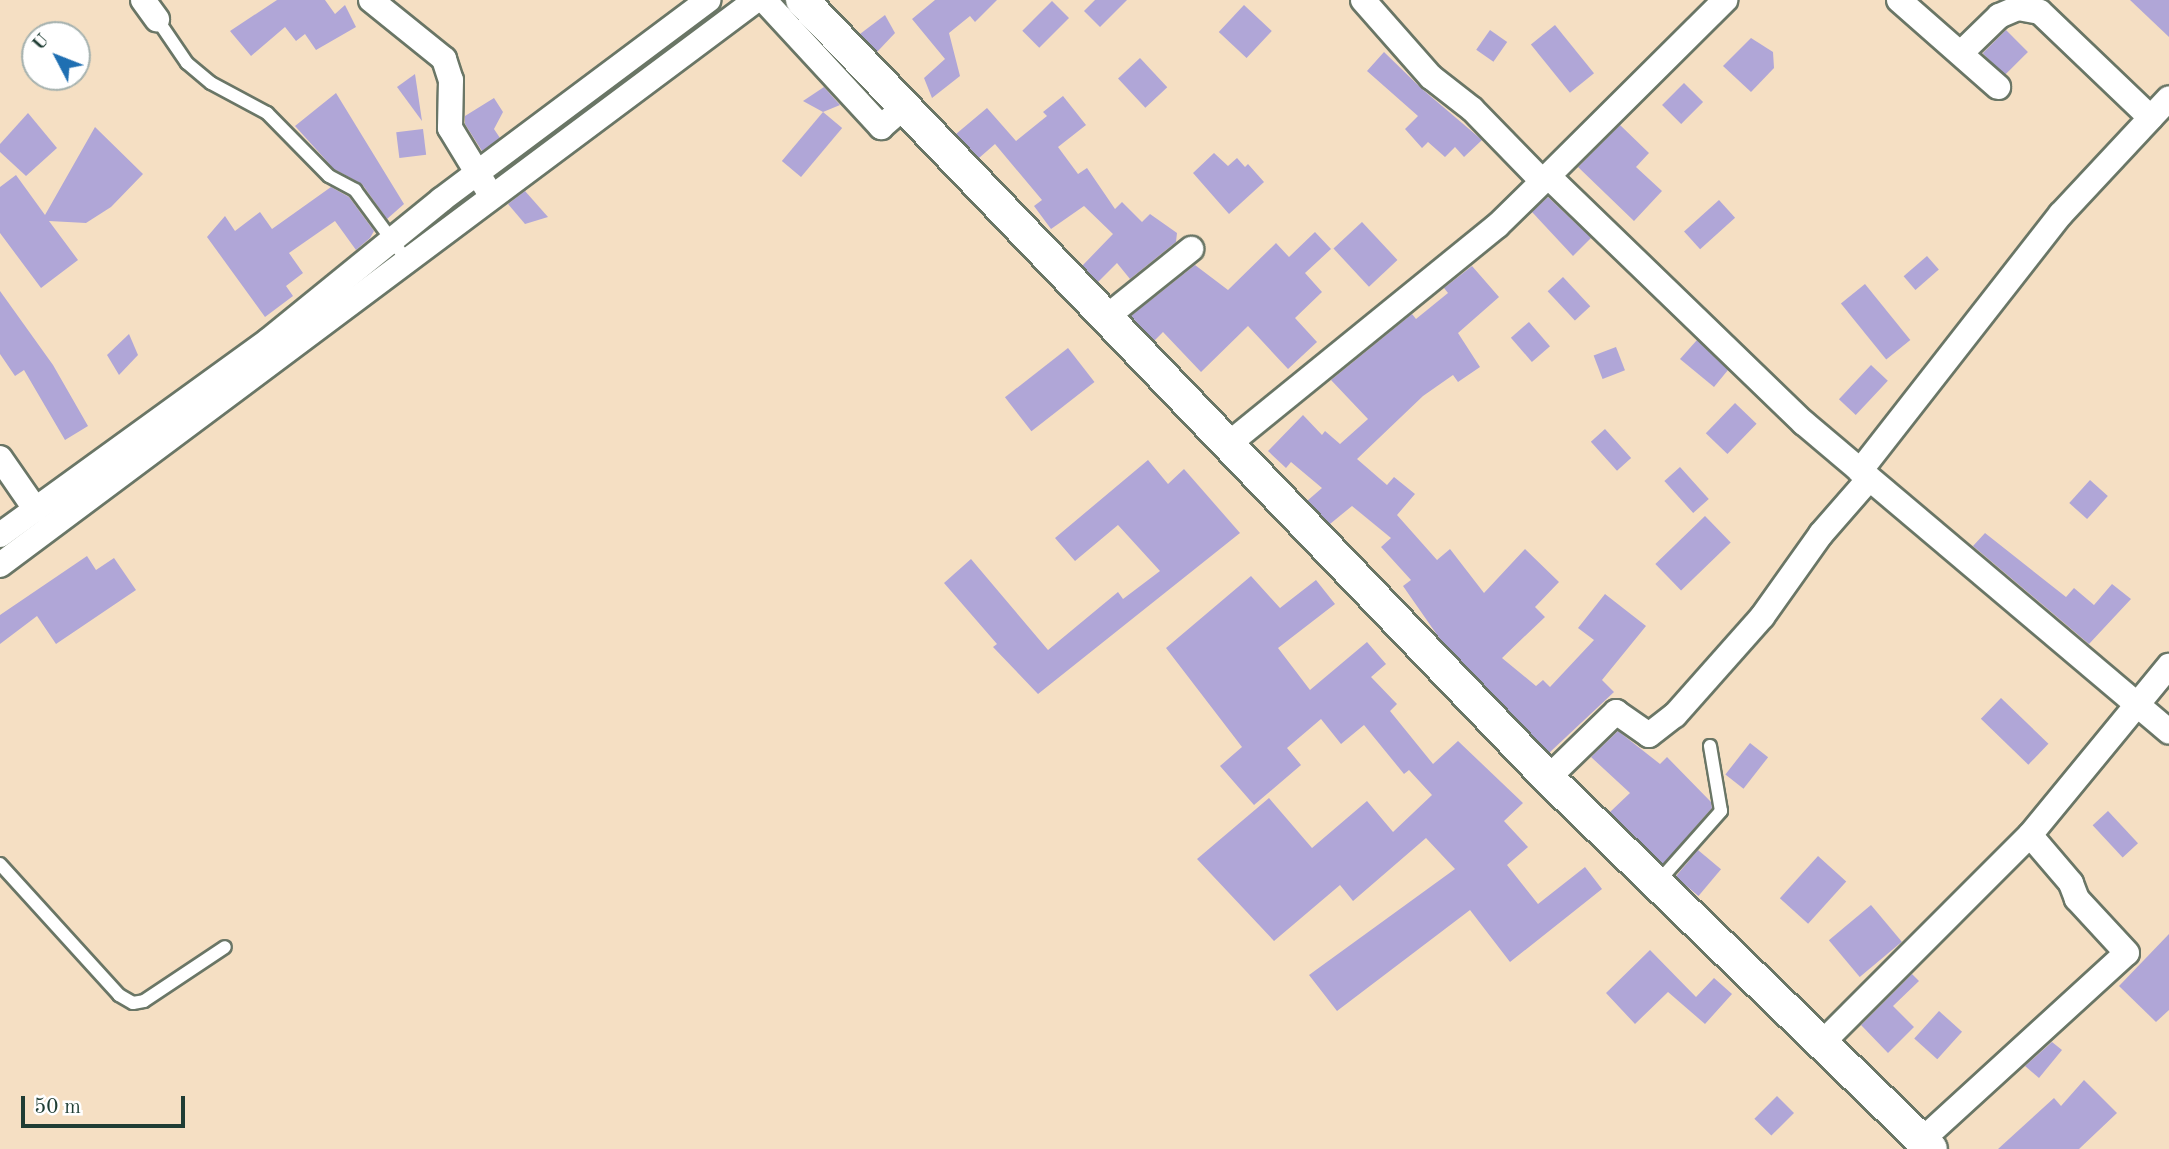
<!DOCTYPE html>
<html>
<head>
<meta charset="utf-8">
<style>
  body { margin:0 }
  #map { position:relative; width:2169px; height:1149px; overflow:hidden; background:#f5dfc3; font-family:"Old Standard TT",serif }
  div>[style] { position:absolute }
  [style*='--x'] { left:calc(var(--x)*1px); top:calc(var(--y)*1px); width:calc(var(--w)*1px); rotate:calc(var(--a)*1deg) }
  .building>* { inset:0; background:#b0a6d7; transform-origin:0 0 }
  .roads { filter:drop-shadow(2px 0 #6a7666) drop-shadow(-2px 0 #6a7666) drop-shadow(0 2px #6a7666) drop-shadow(0 -2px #6a7666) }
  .service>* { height:12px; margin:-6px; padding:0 6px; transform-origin:6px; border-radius:6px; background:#fff }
  .minor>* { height:24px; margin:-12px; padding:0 12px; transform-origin:12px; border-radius:12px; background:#fff }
  .tertiary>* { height:32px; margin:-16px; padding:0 16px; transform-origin:16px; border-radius:16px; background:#fff }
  span { translate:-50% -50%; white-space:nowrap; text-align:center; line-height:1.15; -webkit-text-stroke:6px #fff; paint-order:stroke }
  .north { position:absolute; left:21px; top:21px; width:70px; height:70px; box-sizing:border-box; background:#fff; border:2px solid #a5b1ae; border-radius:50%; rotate:312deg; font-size:19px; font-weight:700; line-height:28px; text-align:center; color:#1f3d34 }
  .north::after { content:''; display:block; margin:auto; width:24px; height:32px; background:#1f6fb2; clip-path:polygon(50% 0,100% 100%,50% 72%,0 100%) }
  .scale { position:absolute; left:21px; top:1096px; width:164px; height:32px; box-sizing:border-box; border:4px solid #1f3d34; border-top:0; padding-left:9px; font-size:21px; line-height:24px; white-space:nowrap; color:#1f3d34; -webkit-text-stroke:5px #fff; paint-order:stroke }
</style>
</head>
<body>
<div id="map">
  <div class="building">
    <i style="clip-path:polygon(277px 0,325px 0,335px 14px,345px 5px,356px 27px,316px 50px,305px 34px,296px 41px,285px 27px,251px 56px,230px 31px)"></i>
    <i style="clip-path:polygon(935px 0,997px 0,975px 22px,970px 16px,949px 33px,960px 76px,932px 98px,924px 78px,945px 59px,912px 19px)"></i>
    <i style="clip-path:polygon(1095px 0,1127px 0,1100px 27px,1084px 11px)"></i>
    <i style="clip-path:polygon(2130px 0,2169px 0,2169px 37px)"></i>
    <i style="left:1052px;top:1px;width:24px;height:42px;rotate:45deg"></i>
    <i style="left:1244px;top:5px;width:38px;height:37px;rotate:43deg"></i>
    <i style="clip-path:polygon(885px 15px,895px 33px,877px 52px,860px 34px)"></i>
    <i style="left:1555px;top:25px;width:62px;height:31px;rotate:51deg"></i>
    <i style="left:1490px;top:30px;width:21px;height:24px;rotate:35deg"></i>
    <i style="left:2006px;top:30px;width:31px;height:33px;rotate:45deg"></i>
    <i style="clip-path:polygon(1751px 38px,1773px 52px,1774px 68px,1751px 92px,1723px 66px)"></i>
    <i style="clip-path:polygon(1384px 52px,1422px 89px,1482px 140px,1464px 157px,1455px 147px,1445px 157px,1428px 142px,1422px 148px,1405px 129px,1418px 116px,1367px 71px)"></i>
    <i style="left:1140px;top:58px;width:40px;height:30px;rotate:47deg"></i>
    <i style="clip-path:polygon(415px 74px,422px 121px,397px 87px)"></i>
    <i style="left:1684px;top:83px;width:27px;height:31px;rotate:45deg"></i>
    <i style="clip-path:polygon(824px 87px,840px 105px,823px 112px,803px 101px)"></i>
    <i style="clip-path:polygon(336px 93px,404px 204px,387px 219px,362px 184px,334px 169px,295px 126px)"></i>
    <i style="clip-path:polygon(1063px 96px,1086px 125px,1058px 147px,1078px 174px,1087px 168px,1115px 209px,1122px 202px,1142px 222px,1150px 214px,1177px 233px,1176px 242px,1130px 279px,1117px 263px,1098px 282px,1082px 266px,1113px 234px,1084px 206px,1051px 229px,1034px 206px,1042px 200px,995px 144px,979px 158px,956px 134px,987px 108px,1016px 141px,1047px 116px,1043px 112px)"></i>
    <i style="clip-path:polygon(494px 98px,503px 112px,494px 129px,500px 138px,482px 151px,465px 124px,465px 116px)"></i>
    <i style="left:823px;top:112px;width:25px;height:64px;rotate:40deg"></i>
    <i style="clip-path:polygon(28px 113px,57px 148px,26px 176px,0 152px,0 144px)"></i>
    <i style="clip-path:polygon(1620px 125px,1649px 153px,1636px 167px,1662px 191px,1634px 221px,1578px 167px)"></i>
    <i style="clip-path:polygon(95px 127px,143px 174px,111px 207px,86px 223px,49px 221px,78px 260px,41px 288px,0 233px,0 187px,16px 175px,45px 215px)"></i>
    <i style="left:423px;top:129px;width:26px;height:27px;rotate:83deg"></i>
    <i style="clip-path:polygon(1214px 153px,1228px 166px,1237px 158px,1245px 167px,1248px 164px,1264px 182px,1229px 214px,1193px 173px)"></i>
    <i style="clip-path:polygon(331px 187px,349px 197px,374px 231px,370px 238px,356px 250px,335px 221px,289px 253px,303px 273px,286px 286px,293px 296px,265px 317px,207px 237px,225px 216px,235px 231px,260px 212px,272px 229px)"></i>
    <i style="clip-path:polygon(525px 191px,548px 217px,525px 224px,508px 204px)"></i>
    <i style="clip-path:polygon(1548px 197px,1591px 238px,1573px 256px,1532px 212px)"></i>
    <i style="left:1719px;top:200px;width:24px;height:47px;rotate:48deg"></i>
    <i style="left:1362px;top:222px;width:52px;height:39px;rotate:47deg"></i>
    <i style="clip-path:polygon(1315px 232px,1331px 249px,1305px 273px,1322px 292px,1295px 318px,1317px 342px,1288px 369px,1248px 326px,1201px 372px,1163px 332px,1154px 341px,1131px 316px,1195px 265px,1228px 290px,1276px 243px,1289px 257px)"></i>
    <i style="left:1927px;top:256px;width:18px;height:31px;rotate:49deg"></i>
    <i style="clip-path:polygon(1472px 266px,1499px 297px,1458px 333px,1480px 367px,1458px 382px,1453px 375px,1423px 396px,1357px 459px,1387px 485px,1394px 477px,1415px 494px,1397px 515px,1437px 560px,1450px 549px,1484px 593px,1525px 549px,1559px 582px,1535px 607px,1545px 617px,1502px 658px,1536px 686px,1543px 680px,1550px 687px,1594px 640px,1578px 628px,1605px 594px,1646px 626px,1602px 680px,1614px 692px,1549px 753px,1440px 639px,1403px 586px,1411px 580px,1381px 547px,1391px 538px,1352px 506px,1330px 524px,1307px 501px,1322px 488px,1291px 462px,1286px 468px,1268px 451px,1303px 415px,1322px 435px,1325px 431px,1340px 444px,1368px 419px,1331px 380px,1412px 314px,1416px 319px,1448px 293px,1444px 288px)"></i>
    <i style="left:1563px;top:277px;width:40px;height:21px;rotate:47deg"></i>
    <i style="left:1865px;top:284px;width:72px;height:31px;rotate:51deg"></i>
    <i style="clip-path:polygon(0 291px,53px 365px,88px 426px,65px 440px,24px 370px,15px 376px,0 354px)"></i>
    <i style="left:1529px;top:322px;width:32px;height:24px;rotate:49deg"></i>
    <i style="clip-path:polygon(129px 334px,138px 355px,119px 375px,107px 355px)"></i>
    <i style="clip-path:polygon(1697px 340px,1728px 370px,1714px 387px,1680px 359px)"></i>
    <i style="left:1616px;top:347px;width:25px;height:24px;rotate:69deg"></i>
    <i style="left:1068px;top:348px;width:43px;height:80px;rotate:52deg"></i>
    <i style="left:1871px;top:365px;width:23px;height:47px;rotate:43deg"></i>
    <i style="left:1735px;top:403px;width:30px;height:42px;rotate:44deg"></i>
    <i style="left:1605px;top:429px;width:39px;height:19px;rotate:48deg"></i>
    <i style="clip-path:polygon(1148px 460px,1168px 484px,1184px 469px,1240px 533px,1038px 694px,993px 647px,997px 644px,944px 583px,971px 559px,1048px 650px,1118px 592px,1123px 599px,1160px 571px,1118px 525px,1075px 561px,1055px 538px)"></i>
    <i style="left:1680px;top:467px;width:43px;height:21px;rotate:48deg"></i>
    <i style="left:2090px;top:480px;width:24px;height:31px;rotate:42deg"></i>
    <i style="left:1705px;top:516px;width:37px;height:69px;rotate:46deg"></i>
    <i style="clip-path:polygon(1985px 533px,2066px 597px,2074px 588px,2094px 605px,2112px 584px,2131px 599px,2089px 644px,1973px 546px)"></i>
    <i style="clip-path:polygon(87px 556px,96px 570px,114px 558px,136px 590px,56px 644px,37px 616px,0 644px,0 615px)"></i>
    <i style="clip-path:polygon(1251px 576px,1280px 608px,1316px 580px,1335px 604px,1278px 648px,1310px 690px,1367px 642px,1386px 664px,1371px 677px,1397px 704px,1390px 711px,1433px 764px,1458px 741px,1523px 803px,1504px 821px,1528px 847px,1507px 865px,1538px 904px,1585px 867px,1602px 889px,1510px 962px,1470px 910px,1337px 1011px,1309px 975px,1455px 869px,1426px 838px,1353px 901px,1340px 885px,1274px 941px,1197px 859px,1269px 798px,1312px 848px,1367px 801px,1393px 832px,1432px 795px,1409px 770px,1404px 774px,1364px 725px,1341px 744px,1321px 719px,1287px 748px,1301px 765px,1254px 805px,1220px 766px,1242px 747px,1166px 648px)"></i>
    <i style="left:2001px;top:698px;width:66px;height:29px;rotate:44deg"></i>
    <i style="clip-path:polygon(1618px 731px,1660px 764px,1667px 757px,1711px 802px,1712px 808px,1663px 864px,1610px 812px,1630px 793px,1591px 757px)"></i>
    <i style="left:1750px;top:743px;width:23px;height:40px;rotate:38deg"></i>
    <i style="left:2108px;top:811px;width:44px;height:21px;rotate:47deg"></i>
    <i style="left:1698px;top:850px;width:30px;height:35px;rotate:40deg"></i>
    <i style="left:1818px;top:856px;width:38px;height:57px;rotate:42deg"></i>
    <i style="left:1871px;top:905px;width:48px;height:55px;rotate:50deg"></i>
    <i style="clip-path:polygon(2169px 934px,2169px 1010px,2156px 1022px,2119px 986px)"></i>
    <i style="clip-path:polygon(1650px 950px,1696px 997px,1714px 978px,1732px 994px,1705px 1024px,1668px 992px,1635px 1024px,1606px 993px)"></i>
    <i style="clip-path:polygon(1912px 974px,1919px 981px,1893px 1006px,1914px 1027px,1888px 1053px,1861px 1025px)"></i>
    <i style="left:1939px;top:1011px;width:31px;height:37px;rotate:42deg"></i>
    <i style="clip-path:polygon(2052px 1042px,2062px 1050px,2039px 1078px,2025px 1066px)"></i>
    <i style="clip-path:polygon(2084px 1080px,2117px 1113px,2079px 1149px,1998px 1149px,2054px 1098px,2061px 1106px)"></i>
    <i style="left:1777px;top:1096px;width:24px;height:32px;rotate:45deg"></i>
  </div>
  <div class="roads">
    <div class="service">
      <i style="--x:157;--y:19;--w:53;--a:55.7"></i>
      <i style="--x:187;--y:63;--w:31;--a:40"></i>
      <i style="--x:211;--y:83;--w:64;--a:28.2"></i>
      <i style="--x:267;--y:113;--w:88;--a:45.5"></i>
      <i style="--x:329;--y:176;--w:30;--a:28"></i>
      <i style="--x:355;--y:190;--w:89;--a:53.6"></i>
      <i style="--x:0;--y:864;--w:177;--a:47.7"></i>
      <i style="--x:119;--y:995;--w:16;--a:30"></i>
      <i style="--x:133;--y:1003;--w:11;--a:-10"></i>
      <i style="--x:144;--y:1001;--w:97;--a:-33.7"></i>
      <i style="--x:1658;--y:882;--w:95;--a:-48.4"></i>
      <i style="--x:1721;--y:811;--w:66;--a:-99.6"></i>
    </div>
    <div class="minor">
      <i style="--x:143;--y:0;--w:24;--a:54"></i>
      <i style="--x:371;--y:0;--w:94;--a:38.9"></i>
      <i style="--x:444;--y:59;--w:22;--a:72"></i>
      <i style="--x:451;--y:80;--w:48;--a:91.2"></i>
      <i style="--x:450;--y:128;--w:69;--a:58.6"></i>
      <i style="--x:764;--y:0;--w:173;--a:47.3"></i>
      <i style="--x:881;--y:127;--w:30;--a:-41"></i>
      <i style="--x:1363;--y:0;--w:103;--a:48.6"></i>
      <i style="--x:1431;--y:77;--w:52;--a:38"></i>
      <i style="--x:1472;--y:109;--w:100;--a:45.8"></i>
      <i style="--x:1899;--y:0;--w:132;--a:41.3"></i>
      <i style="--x:1961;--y:53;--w:53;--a:-44.2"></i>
      <i style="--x:1999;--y:16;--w:21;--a:-23"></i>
      <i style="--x:2018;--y:8;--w:22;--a:10"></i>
      <i style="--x:2040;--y:12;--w:153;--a:43.7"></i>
      <i style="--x:1548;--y:176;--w:250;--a:-44.8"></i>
      <i style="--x:1104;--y:319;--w:112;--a:-38.8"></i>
      <i style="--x:1226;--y:446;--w:349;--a:-39.1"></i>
      <i style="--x:1497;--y:226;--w:71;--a:-44.4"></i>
      <i style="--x:1548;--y:176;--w:356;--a:44"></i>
      <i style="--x:1804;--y:423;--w:478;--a:40.2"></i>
      <i style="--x:0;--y:458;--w:63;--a:55.3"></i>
      <i style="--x:1860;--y:471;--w:326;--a:-52"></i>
      <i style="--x:2061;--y:214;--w:158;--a:-47"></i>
      <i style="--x:0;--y:535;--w:332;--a:-35.9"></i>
      <i style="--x:269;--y:340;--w:222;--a:-39.1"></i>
      <i style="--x:441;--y:200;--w:334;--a:-36.8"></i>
      <i style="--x:0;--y:565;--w:944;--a:-36.77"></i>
      <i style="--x:1548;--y:778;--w:95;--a:-44.1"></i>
      <i style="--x:1616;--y:712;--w:40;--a:34.9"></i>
      <i style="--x:1649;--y:735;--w:33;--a:-38"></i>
      <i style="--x:1675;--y:715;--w:131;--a:-48.4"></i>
      <i style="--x:1762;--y:617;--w:102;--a:-54.6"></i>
      <i style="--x:1821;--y:534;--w:73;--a:-48.9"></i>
      <i style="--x:1823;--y:1042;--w:293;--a:-45"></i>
      <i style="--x:2030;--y:835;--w:219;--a:-50.6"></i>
      <i style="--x:1922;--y:1140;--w:277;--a:-42.4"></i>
      <i style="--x:2127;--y:953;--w:74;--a:-132.8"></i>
      <i style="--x:2077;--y:899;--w:17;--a:-111"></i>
      <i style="--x:2071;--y:883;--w:63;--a:-130.5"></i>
    </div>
    <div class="tertiary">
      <i style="--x:802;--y:0;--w:1078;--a:46.2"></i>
      <i style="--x:1548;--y:778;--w:533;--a:44.09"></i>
    </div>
  </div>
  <div class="north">U</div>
  <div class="scale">50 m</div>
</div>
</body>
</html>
